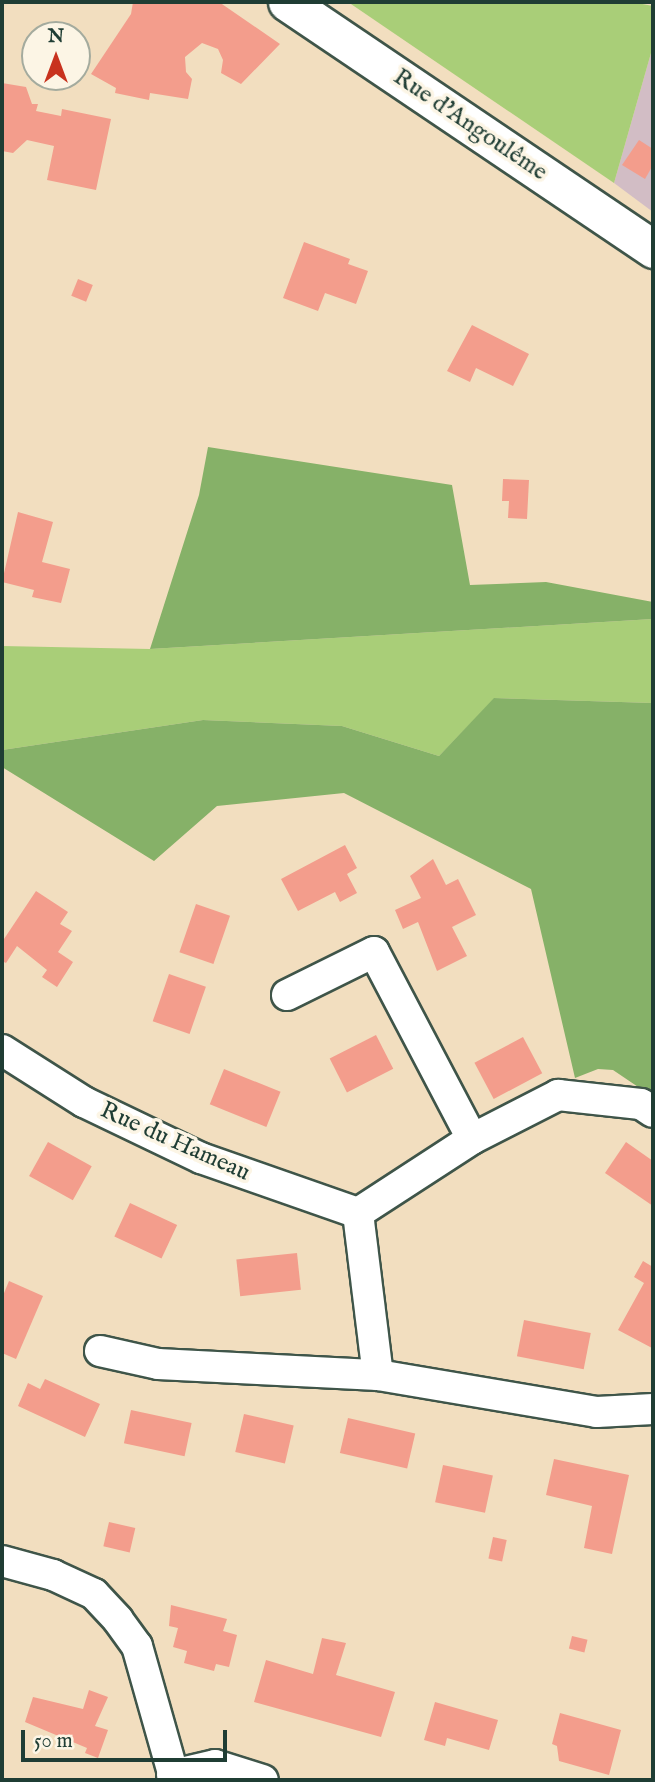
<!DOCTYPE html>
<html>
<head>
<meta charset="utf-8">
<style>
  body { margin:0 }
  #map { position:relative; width:655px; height:1782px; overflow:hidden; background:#f2debf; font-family:"IM FELL English",serif }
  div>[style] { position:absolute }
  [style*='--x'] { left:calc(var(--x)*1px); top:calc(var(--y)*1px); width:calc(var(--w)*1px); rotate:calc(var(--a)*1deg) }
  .industrial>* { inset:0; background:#d2bdc5 }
  .green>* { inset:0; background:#a9ce78 }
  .forest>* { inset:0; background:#86b168 }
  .building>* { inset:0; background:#f39d8c; transform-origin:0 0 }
  .roads { filter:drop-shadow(2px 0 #3f5549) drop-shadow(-2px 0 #3f5549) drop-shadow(0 2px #3f5549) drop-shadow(0 -2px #3f5549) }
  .minor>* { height:30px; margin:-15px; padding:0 15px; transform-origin:15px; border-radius:15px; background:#fff }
  .tertiary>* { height:37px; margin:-18.5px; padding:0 18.5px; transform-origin:18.5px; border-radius:18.5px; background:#fff }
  span { translate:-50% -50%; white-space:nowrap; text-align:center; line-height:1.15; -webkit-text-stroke:7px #fcf5e5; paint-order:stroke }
  .street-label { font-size:24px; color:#1f3d34 }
  .frame { position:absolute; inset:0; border:4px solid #1f3d34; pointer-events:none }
  .north { position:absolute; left:21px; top:21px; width:70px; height:70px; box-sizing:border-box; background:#fcf5e5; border:2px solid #a4ab9e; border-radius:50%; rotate:0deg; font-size:19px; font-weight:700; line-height:28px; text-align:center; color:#1f3d34 }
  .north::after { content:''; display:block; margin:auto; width:24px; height:32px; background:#c8321e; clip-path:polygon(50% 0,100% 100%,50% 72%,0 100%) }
  .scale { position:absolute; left:21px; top:1730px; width:206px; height:32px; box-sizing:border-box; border:4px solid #1f3d34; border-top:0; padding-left:9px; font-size:21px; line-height:24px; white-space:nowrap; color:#1f3d34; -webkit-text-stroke:5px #fcf5e5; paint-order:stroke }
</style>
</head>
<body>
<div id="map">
  <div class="industrial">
    <i style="clip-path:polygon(653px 46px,653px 212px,614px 183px)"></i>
  </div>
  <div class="green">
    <i style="clip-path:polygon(348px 2px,632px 2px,653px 6px,653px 46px,614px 183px)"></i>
    <i style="clip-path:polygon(653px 619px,653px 703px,495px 698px,439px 756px,342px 726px,203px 720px,2px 750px,2px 646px,150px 649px)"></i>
  </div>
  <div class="forest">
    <i style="clip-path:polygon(208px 447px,452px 485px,470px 585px,546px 582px,653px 602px,653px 619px,150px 649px,199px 495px)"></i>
    <i style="clip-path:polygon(494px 698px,653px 703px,653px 1097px,613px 1070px,598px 1069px,575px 1078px,531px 889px,344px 793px,217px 806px,154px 861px,2px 767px,2px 750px,203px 720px,342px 726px,439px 756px)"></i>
  </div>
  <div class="building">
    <i style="clip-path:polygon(133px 2px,219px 2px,280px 44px,241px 84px,221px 73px,223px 60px,218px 49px,202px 43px,185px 57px,186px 72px,192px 79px,188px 99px,150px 93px,149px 100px,115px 93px,116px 88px,91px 74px,131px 14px)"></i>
    <i style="clip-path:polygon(2px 83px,26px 87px,32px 104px,38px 104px,36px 111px,61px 116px,62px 109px,111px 119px,96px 190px,47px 180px,54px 146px,27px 140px,13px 153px,2px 151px)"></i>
    <i style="clip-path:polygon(639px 140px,653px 149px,653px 165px,645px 179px,622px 165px)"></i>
    <i style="clip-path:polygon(304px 242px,350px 259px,348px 264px,368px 271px,356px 304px,325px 293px,318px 311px,283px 298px)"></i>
    <i style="left:78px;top:279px;width:16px;height:18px;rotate:22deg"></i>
    <i style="clip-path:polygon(472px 325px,529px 354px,513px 386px,476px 368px,470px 382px,447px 371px)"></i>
    <i style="clip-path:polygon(503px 479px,529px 480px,527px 519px,508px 518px,509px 501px,502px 501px)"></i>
    <i style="clip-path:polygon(18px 512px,53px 522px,42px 562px,70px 569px,61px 603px,32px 597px,34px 590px,2px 582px)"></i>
    <i style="clip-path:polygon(345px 845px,357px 868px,347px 874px,357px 893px,340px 902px,335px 892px,298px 911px,281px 879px)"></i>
    <i style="clip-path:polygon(433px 859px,446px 885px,458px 879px,476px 915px,452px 927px,467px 956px,437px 971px,418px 922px,403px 929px,395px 910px,421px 898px,410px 876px)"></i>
    <i style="clip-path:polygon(36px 891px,68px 912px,60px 924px,72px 931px,58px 952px,73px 962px,57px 987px,42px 977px,47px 970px,17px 946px,6px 963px,2px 961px,2px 942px)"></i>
    <i style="left:196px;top:904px;width:36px;height:51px;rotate:19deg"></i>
    <i style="left:169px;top:974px;width:39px;height:50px;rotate:19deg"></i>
    <i style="left:376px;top:1035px;width:38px;height:52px;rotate:63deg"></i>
    <i style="left:523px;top:1037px;width:41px;height:55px;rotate:62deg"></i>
    <i style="left:224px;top:1069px;width:61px;height:38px;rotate:22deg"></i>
    <i style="left:48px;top:1142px;width:50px;height:39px;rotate:29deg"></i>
    <i style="clip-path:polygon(626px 1142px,653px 1161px,653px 1206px,605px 1173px)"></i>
    <i style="left:130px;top:1203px;width:52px;height:37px;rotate:25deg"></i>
    <i style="left:297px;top:1253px;width:37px;height:61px;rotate:84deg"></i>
    <i style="clip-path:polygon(643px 1261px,653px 1267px,652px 1348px,618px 1330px,644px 1283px,634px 1277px)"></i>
    <i style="clip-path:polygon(9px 1281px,43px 1296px,16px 1359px,2px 1353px,2px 1298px)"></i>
    <i style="left:524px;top:1320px;width:68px;height:37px;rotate:11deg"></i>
    <i style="clip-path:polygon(45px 1379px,100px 1404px,85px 1437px,18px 1406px,28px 1383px,40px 1389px)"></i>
    <i style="left:131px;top:1410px;width:62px;height:34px;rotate:12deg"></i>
    <i style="left:244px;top:1414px;width:51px;height:39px;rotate:13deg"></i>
    <i style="left:348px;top:1418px;width:69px;height:36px;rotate:13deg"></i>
    <i style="clip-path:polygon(554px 1459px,629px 1475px,612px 1554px,584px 1548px,592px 1506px,546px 1495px)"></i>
    <i style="left:443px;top:1465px;width:51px;height:38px;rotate:12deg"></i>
    <i style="left:109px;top:1522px;width:27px;height:25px;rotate:13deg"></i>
    <i style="left:493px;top:1537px;width:14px;height:22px;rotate:12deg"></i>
    <i style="clip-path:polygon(171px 1605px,227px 1619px,223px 1631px,237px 1635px,229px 1667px,216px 1664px,214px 1671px,184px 1663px,187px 1651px,173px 1647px,178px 1628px,169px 1626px)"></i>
    <i style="left:572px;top:1636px;width:16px;height:13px;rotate:14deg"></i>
    <i style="clip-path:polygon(322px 1638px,346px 1643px,336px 1675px,395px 1692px,381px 1737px,254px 1702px,266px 1660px,313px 1674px)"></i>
    <i style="clip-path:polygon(89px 1690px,108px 1697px,95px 1726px,108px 1730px,98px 1758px,85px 1753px,87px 1748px,25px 1722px,33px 1697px,83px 1709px)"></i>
    <i style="clip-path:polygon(435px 1702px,498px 1720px,489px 1750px,447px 1738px,445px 1746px,424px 1740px)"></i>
    <i style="clip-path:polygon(560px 1713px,621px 1730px,609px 1775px,559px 1761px,557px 1746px,552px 1744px)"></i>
  </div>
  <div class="roads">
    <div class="minor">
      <i style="--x:287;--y:995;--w:97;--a:-26.3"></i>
      <i style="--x:374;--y:952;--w:211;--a:62.3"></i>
      <i style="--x:2;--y:1050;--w:97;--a:32.4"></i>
      <i style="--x:84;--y:1102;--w:130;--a:25.6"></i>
      <i style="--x:201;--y:1158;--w:166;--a:19.3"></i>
      <i style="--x:358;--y:1213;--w:163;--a:83"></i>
      <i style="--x:358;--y:1213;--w:136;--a:-33"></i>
      <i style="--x:472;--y:1139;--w:97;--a:-27.1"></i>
      <i style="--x:558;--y:1095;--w:83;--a:6.2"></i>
      <i style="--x:641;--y:1104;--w:14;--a:34"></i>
      <i style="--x:100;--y:1351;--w:59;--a:12.6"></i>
      <i style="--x:158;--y:1364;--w:220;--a:2.9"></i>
      <i style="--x:378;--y:1375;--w:222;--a:9.6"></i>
      <i style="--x:597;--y:1412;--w:56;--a:-3.1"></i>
      <i style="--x:2;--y:1561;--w:53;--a:15.4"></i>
      <i style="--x:53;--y:1575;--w:45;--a:24.9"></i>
      <i style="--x:94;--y:1594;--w:35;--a:47"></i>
      <i style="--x:118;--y:1620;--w:32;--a:54"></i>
      <i style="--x:137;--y:1646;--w:139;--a:74.2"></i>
      <i style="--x:172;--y:1775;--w:44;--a:-13.1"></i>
      <i style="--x:215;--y:1765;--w:50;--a:17.4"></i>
    </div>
    <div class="tertiary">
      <i style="--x:287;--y:2;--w:442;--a:34"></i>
    </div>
  </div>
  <div class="street-label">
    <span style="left:470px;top:125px;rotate:34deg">Rue d'Angoulême</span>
    <span style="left:175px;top:1142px;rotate:24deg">Rue du Hameau</span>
  </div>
  <div class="frame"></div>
  <div class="north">N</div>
  <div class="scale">50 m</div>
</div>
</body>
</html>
